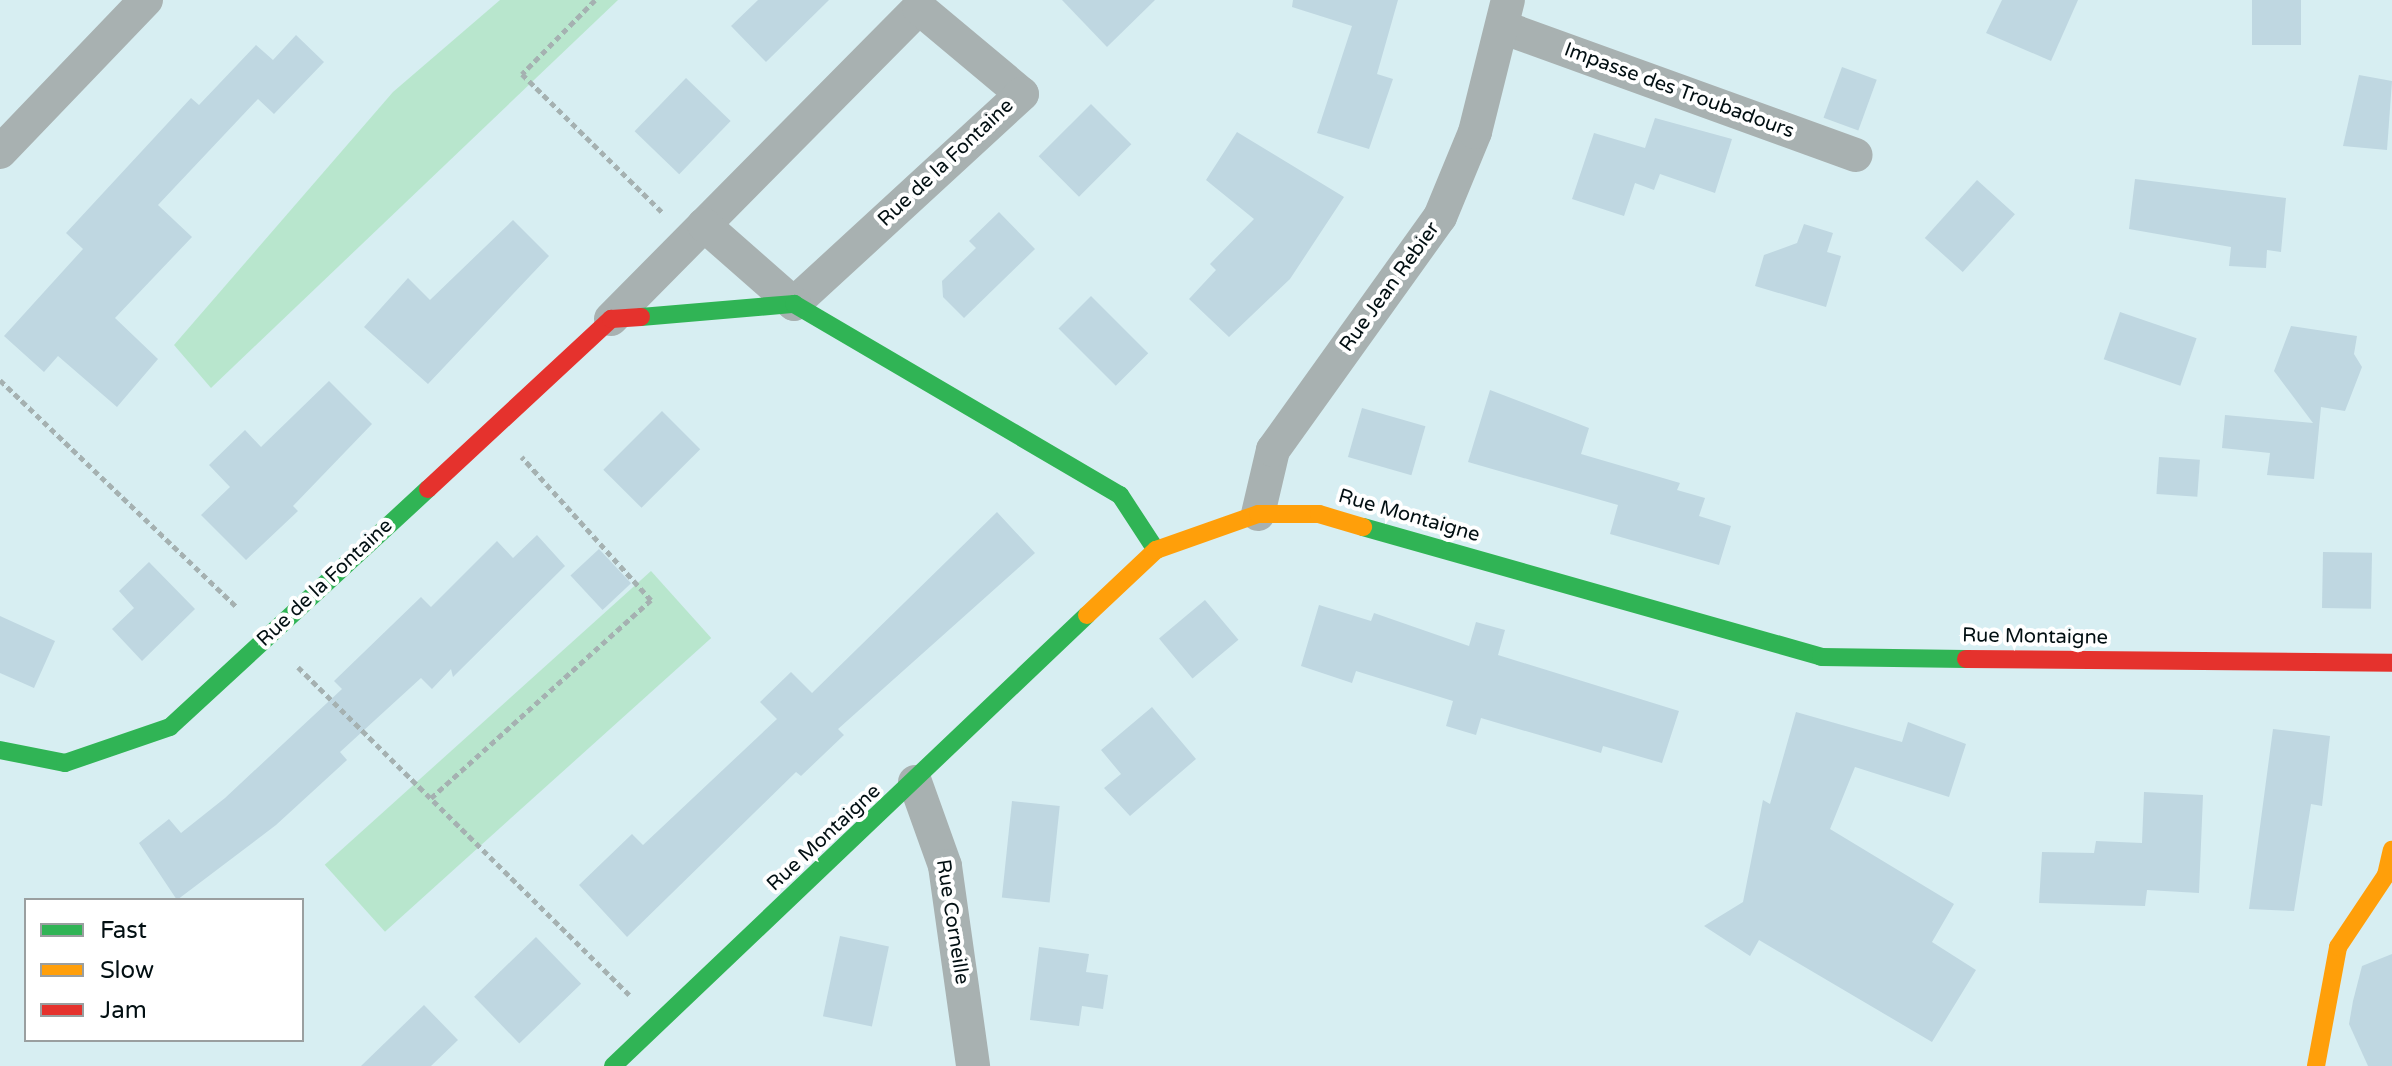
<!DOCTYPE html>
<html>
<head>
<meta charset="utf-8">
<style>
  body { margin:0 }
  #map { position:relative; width:2392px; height:1066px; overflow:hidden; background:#d7eef2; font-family:"Varela Round",sans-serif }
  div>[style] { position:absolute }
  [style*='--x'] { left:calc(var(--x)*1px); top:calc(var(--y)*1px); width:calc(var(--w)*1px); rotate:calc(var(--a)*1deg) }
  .green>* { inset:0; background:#b8e6cd; transform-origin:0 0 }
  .building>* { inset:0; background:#bfd7e1; transform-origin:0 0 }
  .path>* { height:5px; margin-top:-2.5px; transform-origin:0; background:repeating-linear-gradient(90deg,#a5b1b1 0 6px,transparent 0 10px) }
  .street>* { height:34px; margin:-17px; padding:0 17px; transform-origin:17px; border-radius:17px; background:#a8b1b1 }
  .fast>* { height:18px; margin:-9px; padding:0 9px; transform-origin:9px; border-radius:9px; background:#30b455 }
  .slow>* { height:18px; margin:-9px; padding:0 9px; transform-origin:9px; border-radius:9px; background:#ff9f0a }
  .jam>* { height:18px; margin:-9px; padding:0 9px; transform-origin:9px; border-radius:9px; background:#e5322d }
  span { translate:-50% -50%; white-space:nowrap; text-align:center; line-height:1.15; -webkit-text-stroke:8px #fff; paint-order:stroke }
  .street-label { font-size:20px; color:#020f12 }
  .legend { position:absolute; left:24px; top:898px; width:280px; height:144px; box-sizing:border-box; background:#fff; border:2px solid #9a9fa0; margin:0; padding:10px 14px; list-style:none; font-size:24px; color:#020f12 }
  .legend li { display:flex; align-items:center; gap:16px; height:40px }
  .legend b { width:40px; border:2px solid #9a9fa0 }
</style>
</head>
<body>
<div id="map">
  <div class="green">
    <i style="clip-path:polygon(500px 0,618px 0,211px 388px,174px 345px,393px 92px)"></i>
    <i style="left:651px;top:571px;width:90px;height:439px;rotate:48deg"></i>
  </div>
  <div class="building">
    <i style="clip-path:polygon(758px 0,829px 0,766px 62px,731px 26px)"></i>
    <i style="clip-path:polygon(1062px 0,1155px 0,1107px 47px)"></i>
    <i style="clip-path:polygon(1293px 0,1398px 0,1377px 74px,1393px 79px,1369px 149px,1317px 133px,1352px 26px,1292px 7px)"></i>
    <i style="clip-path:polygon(2002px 0,2078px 0,2051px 61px,1986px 33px)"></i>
    <i style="left:2252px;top:0;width:49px;height:45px"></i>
    <i style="clip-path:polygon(296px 35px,324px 62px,274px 114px,258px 99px,158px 205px,192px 237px,115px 318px,158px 359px,117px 407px,58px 356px,44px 372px,4px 336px,83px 249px,66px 233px,191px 98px,199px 105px,256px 45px,273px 60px)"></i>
    <i style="left:1842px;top:67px;width:37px;height:54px;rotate:20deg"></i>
    <i style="clip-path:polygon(2359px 75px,2392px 81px,2387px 150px,2343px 146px)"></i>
    <i style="left:686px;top:78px;width:62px;height:74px;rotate:44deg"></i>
    <i style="left:1091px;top:104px;width:57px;height:74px;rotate:45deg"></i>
    <i style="clip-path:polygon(1655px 118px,1732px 139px,1715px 193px,1660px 174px,1654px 190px,1635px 183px,1624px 216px,1572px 199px,1594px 133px,1645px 148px)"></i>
    <i style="clip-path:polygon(1237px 132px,1344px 197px,1290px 279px,1229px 337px,1189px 299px,1216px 270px,1210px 264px,1254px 219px,1206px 180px)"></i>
    <i style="clip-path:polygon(2135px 179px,2286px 198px,2281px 252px,2267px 250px,2266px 268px,2229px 266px,2231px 247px,2129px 229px)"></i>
    <i style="left:1977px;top:180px;width:51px;height:78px;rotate:42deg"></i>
    <i style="clip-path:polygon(999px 212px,1035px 249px,964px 318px,943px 297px,942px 281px,976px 248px,969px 241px)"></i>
    <i style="clip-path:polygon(513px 220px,549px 256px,428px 384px,364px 327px,408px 278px,430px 300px)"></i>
    <i style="clip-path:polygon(1804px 224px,1833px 233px,1827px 252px,1841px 256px,1826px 307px,1755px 286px,1764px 255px,1797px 243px)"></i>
    <i style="left:1091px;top:296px;width:81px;height:46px;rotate:45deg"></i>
    <i style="left:2120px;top:312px;width:81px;height:50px;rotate:19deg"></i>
    <i style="clip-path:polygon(2291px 326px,2357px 336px,2354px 354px,2362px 367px,2345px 411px,2321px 407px,2314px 479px,2267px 475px,2270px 453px,2222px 448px,2225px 415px,2313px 423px,2274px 371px)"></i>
    <i style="clip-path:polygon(329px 381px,372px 424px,293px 506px,298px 511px,246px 560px,201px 515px,230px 487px,209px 465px,245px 430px,261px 447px)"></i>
    <i style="clip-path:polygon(1490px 390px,1589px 428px,1581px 454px,1680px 483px,1677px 490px,1705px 498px,1699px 516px,1731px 526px,1719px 565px,1610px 534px,1618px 505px,1468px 462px)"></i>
    <i style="left:1362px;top:408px;width:66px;height:51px;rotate:16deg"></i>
    <i style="left:662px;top:411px;width:54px;height:83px;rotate:45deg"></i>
    <i style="left:2159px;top:457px;width:41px;height:37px;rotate:4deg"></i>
    <i style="clip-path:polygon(997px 512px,1035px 553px,838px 729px,844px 735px,801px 776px,796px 772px,627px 937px,579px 885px,632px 834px,643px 845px,777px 719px,760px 702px,791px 672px,812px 693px)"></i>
    <i style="clip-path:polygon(537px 535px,565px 566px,453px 677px,451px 669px,432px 689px,421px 678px,340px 752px,347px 760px,276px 825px,177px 900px,139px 843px,169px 819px,181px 833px,225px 798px,342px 689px,334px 681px,421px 597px,431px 607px,497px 541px,513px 558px)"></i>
    <i style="left:599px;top:549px;width:47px;height:39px;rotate:47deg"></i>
    <i style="left:2323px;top:552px;width:49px;height:56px;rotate:1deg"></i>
    <i style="clip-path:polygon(149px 562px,195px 609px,142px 661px,112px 629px,134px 608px,119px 591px)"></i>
    <i style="left:1205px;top:600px;width:52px;height:60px;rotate:50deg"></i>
    <i style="clip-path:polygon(1319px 605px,1371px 621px,1374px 613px,1469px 646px,1476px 622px,1505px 630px,1498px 655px,1679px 711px,1662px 763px,1603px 746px,1601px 753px,1481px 718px,1476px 735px,1446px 726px,1453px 701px,1356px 671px,1352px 683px,1301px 666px)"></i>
    <i style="clip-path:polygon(0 616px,55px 641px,34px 688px,0 673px)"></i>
    <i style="clip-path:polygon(1152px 707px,1196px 759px,1130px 816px,1104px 788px,1121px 774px,1101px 750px)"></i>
    <i style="clip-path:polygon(1796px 712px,1902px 742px,1908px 722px,1966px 744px,1949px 797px,1855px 767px,1830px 829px,1954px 904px,1932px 942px,1976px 970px,1932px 1042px,1759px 940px,1750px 956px,1704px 926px,1743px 902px,1763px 800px,1770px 804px)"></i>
    <i style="clip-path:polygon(2273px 729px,2330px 736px,2322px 806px,2311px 804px,2294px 911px,2249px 909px)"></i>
    <i style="clip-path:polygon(2144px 792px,2203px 795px,2199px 893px,2147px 890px,2145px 906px,2039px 903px,2042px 852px,2094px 853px,2096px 841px,2142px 843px)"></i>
    <i style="left:1012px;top:801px;width:48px;height:97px;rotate:6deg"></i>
    <i style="left:840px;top:936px;width:50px;height:82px;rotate:12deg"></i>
    <i style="left:536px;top:937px;width:65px;height:86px;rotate:46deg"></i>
    <i style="clip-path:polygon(1039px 947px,1089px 954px,1086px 972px,1108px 975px,1103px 1009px,1082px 1006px,1079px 1026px,1030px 1020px)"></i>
    <i style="clip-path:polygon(2392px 954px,2392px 1066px,2368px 1066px,2349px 1024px,2353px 1001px,2362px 966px)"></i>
    <i style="clip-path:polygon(424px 1005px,458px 1040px,431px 1066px,361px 1066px)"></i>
  </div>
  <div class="path">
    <i style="--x:595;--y:0;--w:104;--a:134.6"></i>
    <i style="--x:522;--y:74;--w:198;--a:44.6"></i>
    <i style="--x:0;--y:380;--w:328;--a:43.8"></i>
    <i style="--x:298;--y:667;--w:466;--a:44.7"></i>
    <i style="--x:431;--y:798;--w:296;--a:-42"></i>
    <i style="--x:651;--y:600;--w:193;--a:-132.1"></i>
  </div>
  <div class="street">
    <i style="--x:1502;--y:27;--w:376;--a:19.9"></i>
    <i style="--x:0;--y:152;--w:211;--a:-46.2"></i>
    <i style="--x:611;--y:319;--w:438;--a:-45.3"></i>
    <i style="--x:919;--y:8;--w:134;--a:39.9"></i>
    <i style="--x:1022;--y:94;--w:310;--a:137.4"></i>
    <i style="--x:794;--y:304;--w:120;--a:-138.7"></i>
    <i style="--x:1258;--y:514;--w:66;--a:-76.8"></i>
    <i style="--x:1273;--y:450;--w:287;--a:-54.4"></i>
    <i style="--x:1440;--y:217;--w:92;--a:-67.6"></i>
    <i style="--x:1475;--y:132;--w:136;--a:-76"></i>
    <i style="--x:915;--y:782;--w:89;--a:70.3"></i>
    <i style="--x:945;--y:866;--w:202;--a:82"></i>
  </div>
  <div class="fast">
    <i style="--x:641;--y:317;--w:154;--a:-4.9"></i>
    <i style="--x:794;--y:304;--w:378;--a:30.4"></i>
    <i style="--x:1120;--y:495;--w:66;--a:56.8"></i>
    <i style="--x:1363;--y:527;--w:476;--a:15.8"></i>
    <i style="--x:1821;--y:657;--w:145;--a:0.8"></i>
    <i style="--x:0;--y:750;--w:66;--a:11.3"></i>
    <i style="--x:65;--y:763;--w:111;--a:-18.9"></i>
    <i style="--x:170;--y:727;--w:351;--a:-42.7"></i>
    <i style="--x:613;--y:1066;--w:654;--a:-43.58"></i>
  </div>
  <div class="slow">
    <i style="--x:1087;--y:615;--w:95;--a:-43.3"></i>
    <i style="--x:1156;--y:550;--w:108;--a:-19.4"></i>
    <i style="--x:1258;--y:514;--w:61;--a:0"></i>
    <i style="--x:1319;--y:514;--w:46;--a:16.5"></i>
    <i style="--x:2316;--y:1066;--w:121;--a:-79.5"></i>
    <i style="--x:2338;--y:947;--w:87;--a:-56.3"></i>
    <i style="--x:2386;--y:875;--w:26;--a:-77"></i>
  </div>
  <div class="jam">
    <i style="--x:428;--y:489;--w:250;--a:-42.9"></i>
    <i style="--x:611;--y:319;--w:30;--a:-4"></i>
    <i style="--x:1966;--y:659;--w:426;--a:0.5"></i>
  </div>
  <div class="street-label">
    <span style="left:1679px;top:91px;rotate:20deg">Impasse des Troubadours</span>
    <span style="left:946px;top:163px;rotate:-43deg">Rue de la Fontaine</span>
    <span style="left:1390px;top:287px;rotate:-54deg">Rue Jean Rebier</span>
    <span style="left:1409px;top:516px;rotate:16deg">Rue Montaigne</span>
    <span style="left:325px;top:583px;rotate:-43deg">Rue de la Fontaine</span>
    <span style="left:2035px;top:637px;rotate:1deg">Rue Montaigne</span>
    <span style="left:824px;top:838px;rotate:-43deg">Rue Montaigne</span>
    <span style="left:952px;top:922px;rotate:81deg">Rue Corneille</span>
  </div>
  <ul class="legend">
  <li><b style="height:10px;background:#30b455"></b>Fast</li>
  <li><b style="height:10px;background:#ff9f0a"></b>Slow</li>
  <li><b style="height:10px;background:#e5322d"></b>Jam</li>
  </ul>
</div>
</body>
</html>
